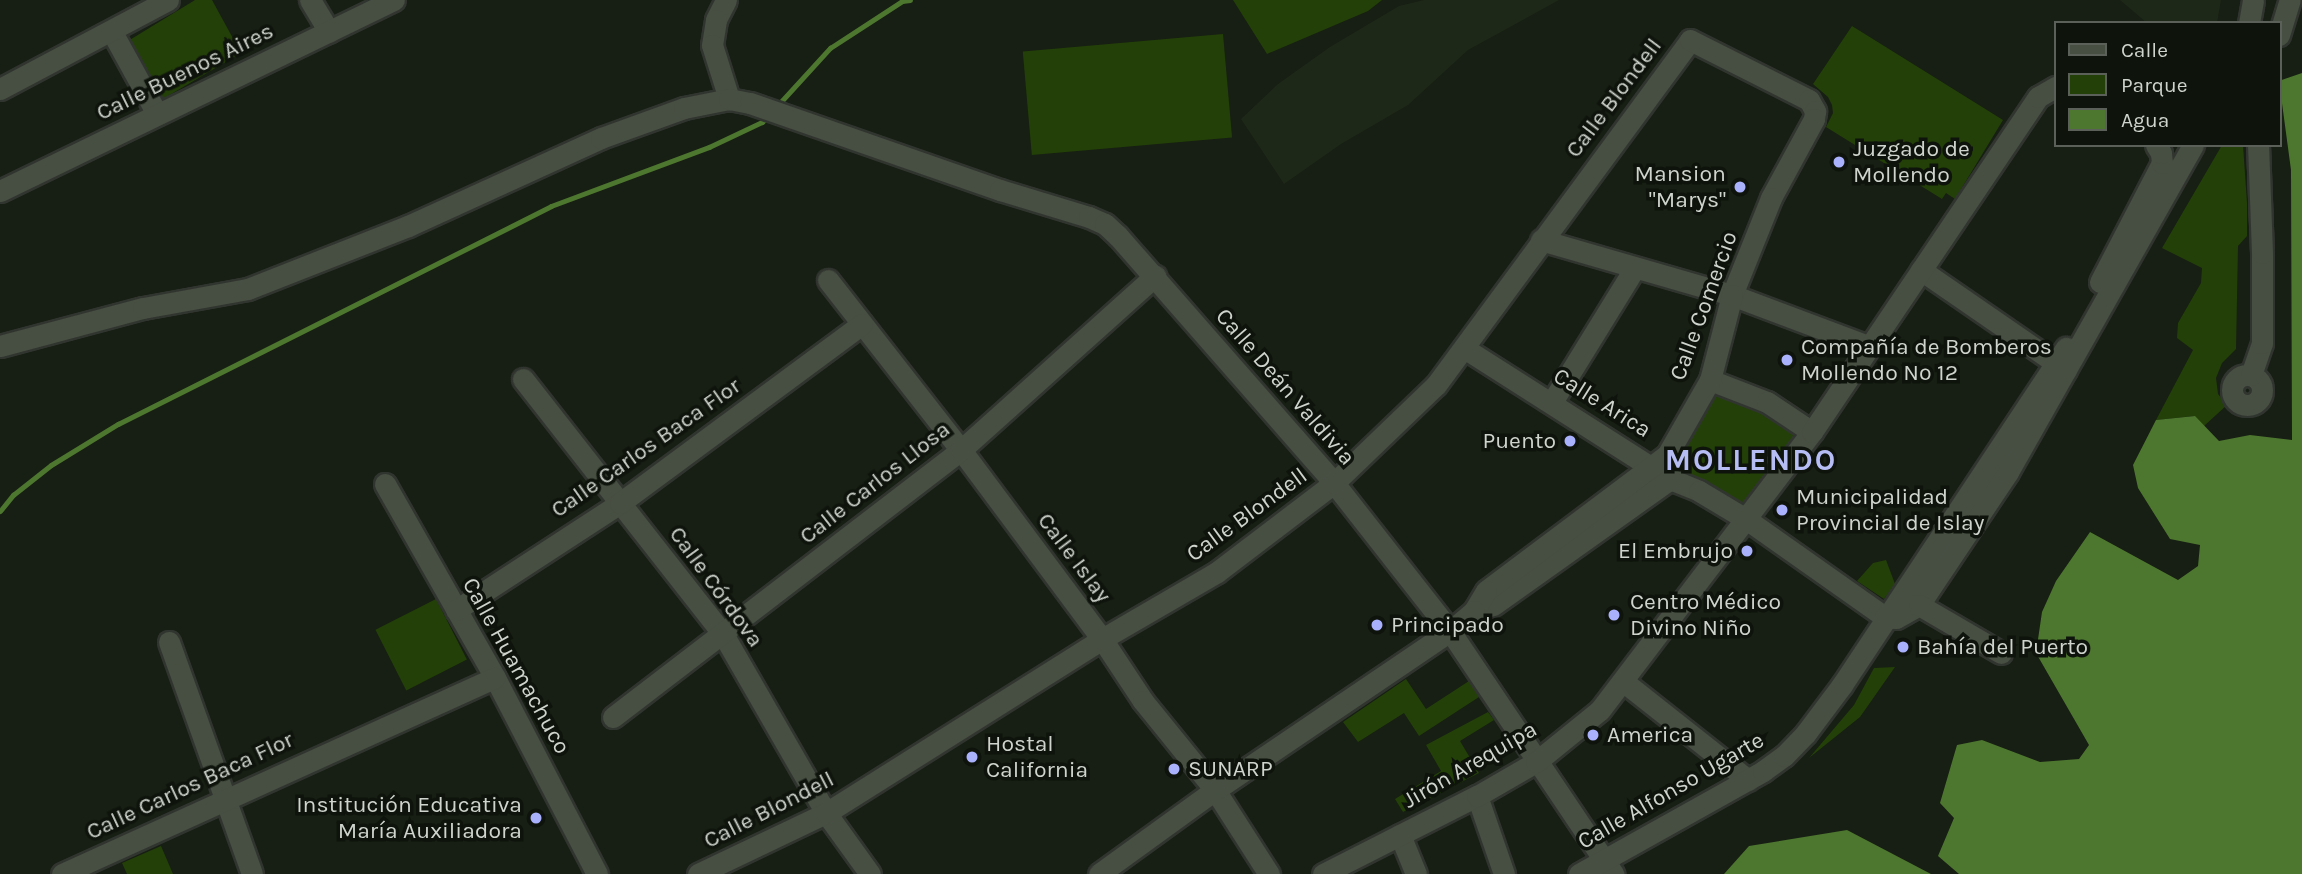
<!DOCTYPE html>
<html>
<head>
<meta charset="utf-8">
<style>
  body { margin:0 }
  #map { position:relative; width:2302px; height:874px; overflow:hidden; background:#171e13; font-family:Karla,sans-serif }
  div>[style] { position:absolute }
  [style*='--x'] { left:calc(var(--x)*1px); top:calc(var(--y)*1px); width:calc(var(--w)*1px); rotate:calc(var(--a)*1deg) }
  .built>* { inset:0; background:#1e2818 }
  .green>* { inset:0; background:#234008; transform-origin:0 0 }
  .water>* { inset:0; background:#4d762f }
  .stream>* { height:5px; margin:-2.5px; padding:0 2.5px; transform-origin:2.5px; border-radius:2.5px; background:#4d762f }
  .roads { filter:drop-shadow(2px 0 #31352f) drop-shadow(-2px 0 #31352f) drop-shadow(0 2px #31352f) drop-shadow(0 -2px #31352f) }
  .minor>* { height:21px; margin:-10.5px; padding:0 10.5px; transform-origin:10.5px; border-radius:10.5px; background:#474e42 }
  .minor>.ring { margin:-10.5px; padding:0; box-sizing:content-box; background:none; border:21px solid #474e42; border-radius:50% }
  .dots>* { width:19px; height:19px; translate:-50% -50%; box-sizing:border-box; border:4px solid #0e140b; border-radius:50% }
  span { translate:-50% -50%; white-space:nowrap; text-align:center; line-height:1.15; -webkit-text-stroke:7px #0e140b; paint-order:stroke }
  .street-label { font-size:23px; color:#cfd4cd }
  .poi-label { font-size:23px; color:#cfd4cd }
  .left { translate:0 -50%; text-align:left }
  .right { translate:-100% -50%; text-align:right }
  .district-label { font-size:30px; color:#b6bcf4; font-weight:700; letter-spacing:2px }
  .legend { position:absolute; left:2054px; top:21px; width:228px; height:126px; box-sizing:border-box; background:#0e140b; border:2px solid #5b6159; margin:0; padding:9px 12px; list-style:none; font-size:21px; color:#cfd4cd }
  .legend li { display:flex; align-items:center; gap:14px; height:35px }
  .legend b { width:35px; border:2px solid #5b6159 }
</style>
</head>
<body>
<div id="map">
  <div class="built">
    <i style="clip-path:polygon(1424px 0,1559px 0,1468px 50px,1408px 105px,1341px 144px,1284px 184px,1241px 119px,1278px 84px,1330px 47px,1399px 6px)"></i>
    <i style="clip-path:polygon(2120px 0,2221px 0,2217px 23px,2147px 23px)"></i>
  </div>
  <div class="green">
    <i style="clip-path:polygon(195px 0,212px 0,241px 53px,161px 100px,128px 41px)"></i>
    <i style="clip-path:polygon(1233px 0,1382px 0,1368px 11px,1267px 54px)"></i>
    <i style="clip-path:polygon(1852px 26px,2003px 120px,1955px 199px,1946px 193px,1942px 199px,1826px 127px,1833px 113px,1832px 105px,1828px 97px,1813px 84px)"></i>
    <i style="left:1223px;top:34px;width:104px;height:201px;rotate:85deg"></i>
    <i style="clip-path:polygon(2222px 145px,2243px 145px,2247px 203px,2247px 236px,2238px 246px,2236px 349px,2222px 363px,2216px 378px,2218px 394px,2227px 405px,2204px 426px,2194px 416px,2156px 420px,2193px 350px,2177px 338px,2178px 323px,2201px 283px,2202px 268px,2162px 248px)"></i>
    <i style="clip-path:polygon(1710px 380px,1812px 432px,1746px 519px,1653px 466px)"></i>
    <i style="clip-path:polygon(1886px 560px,1895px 584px,1884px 599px,1857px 581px,1873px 563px)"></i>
    <i style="left:436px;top:599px;width:68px;height:68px;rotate:63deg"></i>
    <i style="clip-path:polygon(1895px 667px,1860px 717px,1809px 758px,1854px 705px,1874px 668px)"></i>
    <i style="clip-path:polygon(1406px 679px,1426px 709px,1469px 681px,1479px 697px,1419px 736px,1404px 713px,1358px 742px,1343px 722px)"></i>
    <i style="clip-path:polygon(1488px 712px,1494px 720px,1460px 741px,1479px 773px,1403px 812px,1395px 799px,1441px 771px,1426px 745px)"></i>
    <i style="clip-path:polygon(161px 846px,173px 874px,127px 874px,122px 863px)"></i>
  </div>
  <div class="water">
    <i style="clip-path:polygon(2302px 73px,2302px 874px,1959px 874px,1938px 856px,1954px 818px,1940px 803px,1957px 745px,1982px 740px,2040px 762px,2079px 759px,2089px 745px,2036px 653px,2042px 612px,2056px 581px,2090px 532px,2178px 580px,2198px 566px,2200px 545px,2170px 539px,2138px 488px,2133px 465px,2156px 420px,2195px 416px,2219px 441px,2250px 435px,2292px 440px,2291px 170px,2279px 81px)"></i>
    <i style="clip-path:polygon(1847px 830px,1931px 874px,1724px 874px,1749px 846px)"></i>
  </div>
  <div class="stream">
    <i style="--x:777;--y:106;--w:79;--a:-47.6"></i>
    <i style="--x:830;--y:48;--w:86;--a:-33.1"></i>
    <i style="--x:902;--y:1;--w:8;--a:-7"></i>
    <i style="--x:0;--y:511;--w:21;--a:-51"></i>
    <i style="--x:13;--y:495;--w:48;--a:-38.3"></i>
    <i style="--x:51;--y:465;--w:79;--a:-31.5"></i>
    <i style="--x:118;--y:424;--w:485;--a:-26.7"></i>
    <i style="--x:551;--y:206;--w:169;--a:-20.5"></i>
    <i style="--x:709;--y:147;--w:59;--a:-25.3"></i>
    <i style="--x:762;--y:122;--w:8;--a:-45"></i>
  </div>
  <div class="roads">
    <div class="minor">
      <i style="--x:310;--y:0;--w:37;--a:59"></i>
      <i style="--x:726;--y:0;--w:22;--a:117"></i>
      <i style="--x:716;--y:20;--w:25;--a:99"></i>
      <i style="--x:712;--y:45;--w:57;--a:72.5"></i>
      <i style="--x:2249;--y:23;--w:23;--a:-80"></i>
      <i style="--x:112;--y:32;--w:94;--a:61.2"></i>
      <i style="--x:2279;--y:35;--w:37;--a:-73"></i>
      <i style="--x:0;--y:89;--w:190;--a:-27.9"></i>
      <i style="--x:0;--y:191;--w:438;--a:-25.9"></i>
      <i style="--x:1541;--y:240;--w:199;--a:16.1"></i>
      <i style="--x:1732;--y:295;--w:147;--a:20.6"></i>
      <i style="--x:1921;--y:270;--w:176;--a:34.6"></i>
      <i style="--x:828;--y:280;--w:216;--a:52"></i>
      <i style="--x:961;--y:450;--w:236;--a:53.3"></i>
      <i style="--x:1102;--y:639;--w:74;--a:56.5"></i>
      <i style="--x:1143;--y:701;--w:114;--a:51"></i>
      <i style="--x:1215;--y:790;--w:100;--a:57.3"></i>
      <i style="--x:2100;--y:282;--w:134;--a:-62.5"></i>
      <i style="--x:2162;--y:163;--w:10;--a:-96"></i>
      <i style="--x:2161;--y:153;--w:9;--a:-122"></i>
      <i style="--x:0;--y:346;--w:148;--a:-14.9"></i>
      <i style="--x:143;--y:308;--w:107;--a:-10.3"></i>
      <i style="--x:248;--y:289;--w:172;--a:-21.5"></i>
      <i style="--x:408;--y:226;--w:212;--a:-24.5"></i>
      <i style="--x:601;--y:138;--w:88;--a:-19.9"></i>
      <i style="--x:684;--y:108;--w:46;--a:-11.3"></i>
      <i style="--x:729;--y:99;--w:21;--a:11"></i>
      <i style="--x:750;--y:103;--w:265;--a:19.2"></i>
      <i style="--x:1000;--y:190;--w:93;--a:16.9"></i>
      <i style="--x:1089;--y:217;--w:17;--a:24"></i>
      <i style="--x:1105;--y:224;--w:18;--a:43"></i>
      <i style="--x:1118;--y:236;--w:328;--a:48.8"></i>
      <i style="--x:1334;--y:483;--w:188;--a:51.9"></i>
      <i style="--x:1450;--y:631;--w:293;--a:56.1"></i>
      <i style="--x:1464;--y:348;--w:244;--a:32.5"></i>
      <i style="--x:1670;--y:479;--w:31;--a:22"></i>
      <i style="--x:1699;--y:491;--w:55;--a:30.8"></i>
      <i style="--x:1746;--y:519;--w:170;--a:35.2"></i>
      <i style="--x:1885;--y:617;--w:11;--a:5"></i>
      <i style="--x:1896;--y:618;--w:26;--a:-29"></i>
      <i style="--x:1919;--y:605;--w:160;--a:-56.2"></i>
      <i style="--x:2008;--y:472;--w:376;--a:-60.5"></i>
      <i class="ring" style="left:2232px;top:375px;width:9px;height:9px"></i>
      <i style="--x:2251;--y:375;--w:34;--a:-71"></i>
      <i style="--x:2262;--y:343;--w:90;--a:-90"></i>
      <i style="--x:2262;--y:253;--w:108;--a:-92.1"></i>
      <i style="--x:523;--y:379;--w:324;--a:51.9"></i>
      <i style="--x:723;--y:634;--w:207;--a:60.1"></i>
      <i style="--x:826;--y:813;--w:75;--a:54.2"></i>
      <i style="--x:1710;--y:380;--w:61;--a:21.1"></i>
      <i style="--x:1767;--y:402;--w:54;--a:33.7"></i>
      <i style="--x:1552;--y:402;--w:156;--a:-58.3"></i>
      <i style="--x:385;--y:484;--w:223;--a:60.4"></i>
      <i style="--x:495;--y:678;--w:221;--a:62.5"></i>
      <i style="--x:1919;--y:605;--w:95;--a:30.3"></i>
      <i style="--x:456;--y:610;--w:196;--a:-33.1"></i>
      <i style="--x:620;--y:503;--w:301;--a:-36.5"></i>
      <i style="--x:1474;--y:611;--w:20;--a:-18"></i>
      <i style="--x:1493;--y:605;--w:217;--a:-35.4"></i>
      <i style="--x:169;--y:642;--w:246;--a:70.3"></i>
      <i style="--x:1624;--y:682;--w:158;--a:38.3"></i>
      <i style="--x:613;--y:717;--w:439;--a:-37.5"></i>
      <i style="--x:961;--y:450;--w:261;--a:-41.9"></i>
      <i style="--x:1477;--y:796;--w:83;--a:70.9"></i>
      <i style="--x:1400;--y:835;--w:42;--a:67.7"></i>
      <i style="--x:62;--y:874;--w:475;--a:-24.4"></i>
      <i style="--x:698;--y:874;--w:142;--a:-25.5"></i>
      <i style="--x:826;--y:813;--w:326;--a:-32.2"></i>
      <i style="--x:1102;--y:639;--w:133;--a:-30.2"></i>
      <i style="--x:1217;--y:572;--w:147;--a:-37.3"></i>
      <i style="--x:1334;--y:483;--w:141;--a:-43.9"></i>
      <i style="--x:1436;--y:385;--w:428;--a:-53.6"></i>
      <i style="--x:1690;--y:40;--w:133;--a:26.8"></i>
      <i style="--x:1809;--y:100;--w:13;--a:61"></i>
      <i style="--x:1815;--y:111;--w:8;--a:97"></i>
      <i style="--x:1814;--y:119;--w:90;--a:118.6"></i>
      <i style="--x:1771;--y:198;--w:105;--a:111.9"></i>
      <i style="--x:1732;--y:295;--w:88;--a:104.5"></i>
      <i style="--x:1710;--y:380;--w:86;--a:119.8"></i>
      <i style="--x:1667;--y:455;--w:226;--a:143.1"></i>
      <i style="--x:1486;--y:591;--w:23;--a:121"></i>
      <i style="--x:1474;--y:611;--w:31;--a:140"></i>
      <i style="--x:1450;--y:631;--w:284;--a:145.9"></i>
      <i style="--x:1215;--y:790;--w:143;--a:144.1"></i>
      <i style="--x:1323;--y:874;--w:173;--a:-26.9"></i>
      <i style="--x:1477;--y:796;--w:68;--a:-30"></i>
      <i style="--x:1536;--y:762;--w:82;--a:-39.1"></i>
      <i style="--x:1600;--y:710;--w:350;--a:-52.7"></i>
      <i style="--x:1812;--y:432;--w:404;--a:-56"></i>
      <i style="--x:2038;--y:97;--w:20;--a:-30"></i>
      <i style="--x:1579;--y:874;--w:211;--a:-29.2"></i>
      <i style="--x:1763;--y:771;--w:26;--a:-36"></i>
      <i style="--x:1784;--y:756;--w:32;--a:-46"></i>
      <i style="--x:1806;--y:733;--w:60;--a:-53.1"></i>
      <i style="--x:1842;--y:685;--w:405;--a:-56.4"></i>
    </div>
  </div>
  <div class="dots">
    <i style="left:1839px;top:162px;background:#a9b0fc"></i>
    <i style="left:1740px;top:187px;background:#a9b0fc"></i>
    <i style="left:1787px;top:360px;background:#a9b0fc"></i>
    <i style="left:1570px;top:441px;background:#a9b0fc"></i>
    <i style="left:1782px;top:510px;background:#a9b0fc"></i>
    <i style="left:1747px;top:551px;background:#a9b0fc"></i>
    <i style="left:1614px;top:615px;background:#a9b0fc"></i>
    <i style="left:1377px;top:625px;background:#a9b0fc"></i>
    <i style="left:1903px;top:647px;background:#a9b0fc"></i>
    <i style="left:1593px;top:735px;background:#a9b0fc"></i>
    <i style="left:972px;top:757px;background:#a9b0fc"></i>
    <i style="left:1174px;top:769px;background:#a9b0fc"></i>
    <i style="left:536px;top:818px;background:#a9b0fc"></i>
  </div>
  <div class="street-label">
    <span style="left:185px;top:72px;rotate:-26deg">Calle Buenos Aires</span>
    <span style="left:1614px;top:98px;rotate:-53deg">Calle Blondell</span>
    <span style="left:1704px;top:306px;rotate:-70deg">Calle Comercio</span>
    <span style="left:1285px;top:387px;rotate:49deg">Calle Deán Valdivia</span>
    <span style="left:1602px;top:403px;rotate:32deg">Calle Arica</span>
    <span style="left:646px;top:448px;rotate:-35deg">Calle Carlos Baca Flor</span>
    <span style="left:875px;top:483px;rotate:-38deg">Calle Carlos Llosa</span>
    <span style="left:1247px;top:515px;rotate:-36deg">Calle Blondell</span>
    <span style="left:1074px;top:558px;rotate:53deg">Calle Islay</span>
    <span style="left:716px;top:587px;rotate:54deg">Calle Córdova</span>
    <span style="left:516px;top:666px;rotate:61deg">Calle Huamachuco</span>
    <span style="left:1470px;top:765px;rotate:-30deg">Jirón Arequipa</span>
    <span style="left:190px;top:786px;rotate:-25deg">Calle Carlos Baca Flor</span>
    <span style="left:1671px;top:791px;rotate:-30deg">Calle Alfonso Ugarte</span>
    <span style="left:769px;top:810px;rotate:-27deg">Calle Blondell</span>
  </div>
  <div class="poi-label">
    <span class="left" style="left:1853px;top:162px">Juzgado de<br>Mollendo</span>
    <span class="right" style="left:1726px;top:187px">Mansion<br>"Marys"</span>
    <span class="left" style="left:1801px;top:360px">Compañía de Bomberos<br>Mollendo Nº 12</span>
    <span class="right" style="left:1556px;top:441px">Puento</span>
    <span class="left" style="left:1796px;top:510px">Municipalidad<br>Provincial de Islay</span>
    <span class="right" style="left:1733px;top:551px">El Embrujo</span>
    <span class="left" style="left:1630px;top:615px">Centro Médico<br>Divino Niño</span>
    <span class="left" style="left:1391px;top:625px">Principado</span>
    <span class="left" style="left:1917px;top:647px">Bahía del Puerto</span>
    <span class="left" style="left:1607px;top:735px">America</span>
    <span class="left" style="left:986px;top:757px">Hostal<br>California</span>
    <span class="left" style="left:1188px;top:769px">SUNARP</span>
    <span class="right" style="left:522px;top:818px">Institución Educativa<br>María Auxiliadora</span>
  </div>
  <div class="district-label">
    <span style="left:1751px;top:460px">MOLLENDO</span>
  </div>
  <ul class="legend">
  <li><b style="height:9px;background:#474e42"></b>Calle</li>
  <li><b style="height:19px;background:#234008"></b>Parque</li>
  <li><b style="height:19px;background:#4d762f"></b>Agua</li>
  </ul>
</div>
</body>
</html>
